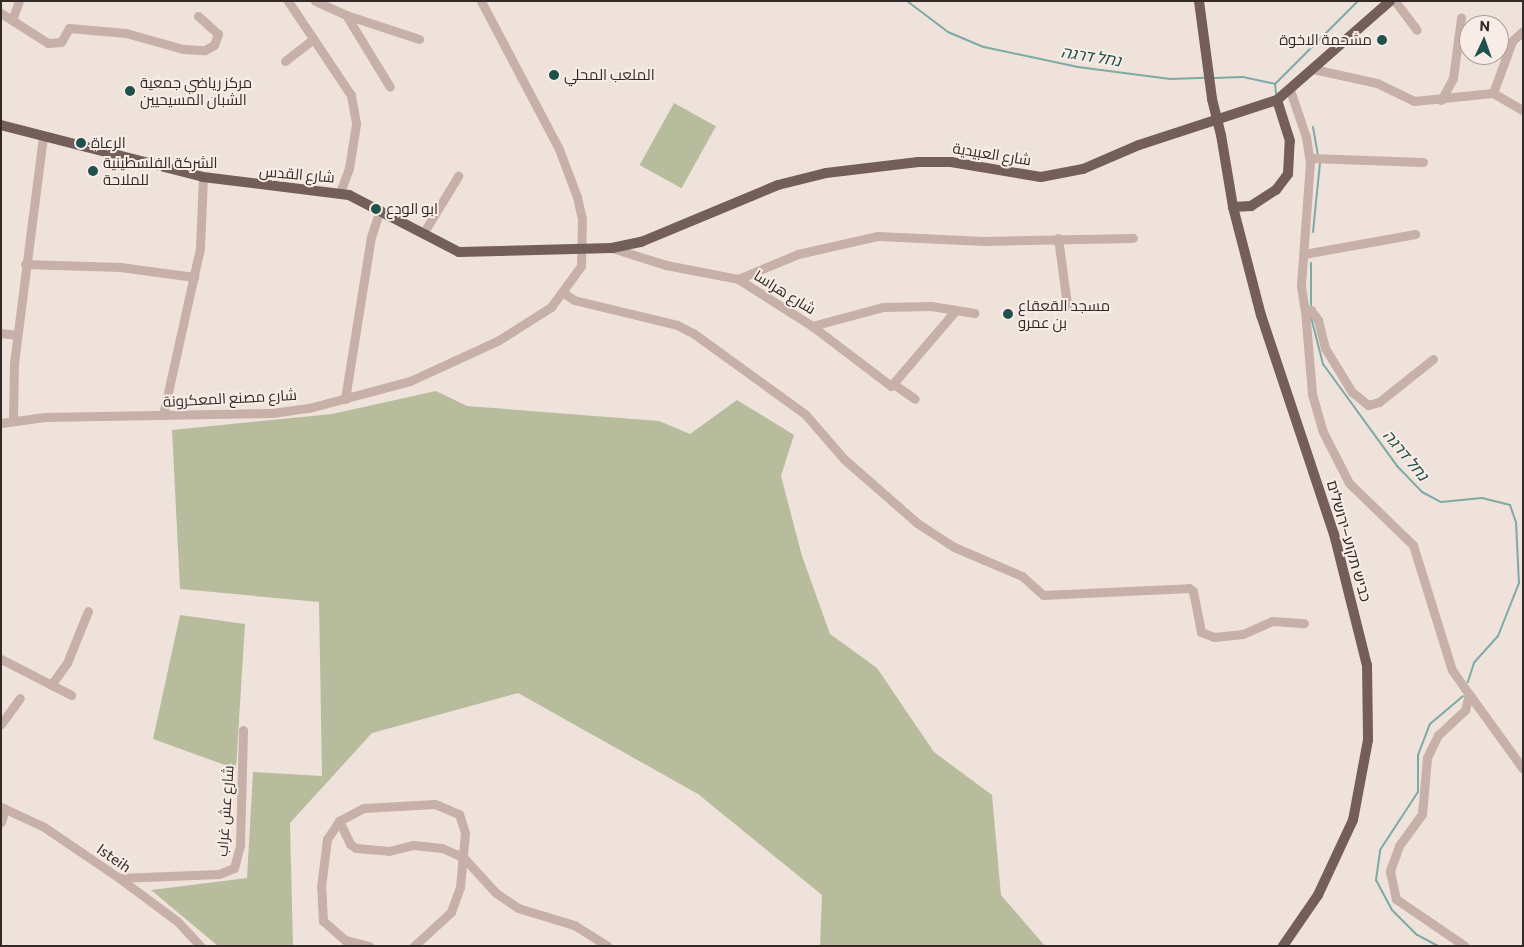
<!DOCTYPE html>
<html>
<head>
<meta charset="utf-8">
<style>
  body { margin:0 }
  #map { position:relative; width:1524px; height:947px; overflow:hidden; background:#efe2db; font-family:Commissioner,Cairo,"Noto Sans Hebrew",sans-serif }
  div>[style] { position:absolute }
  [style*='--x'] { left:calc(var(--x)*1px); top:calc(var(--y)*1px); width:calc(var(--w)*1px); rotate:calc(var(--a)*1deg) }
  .green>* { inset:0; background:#b7bd9c; transform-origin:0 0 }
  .stream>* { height:2px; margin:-1px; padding:0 1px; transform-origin:1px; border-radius:1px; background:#7caaa4 }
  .minor>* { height:9px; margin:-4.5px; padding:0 4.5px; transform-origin:4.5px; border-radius:4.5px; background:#c6b0a8 }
  .major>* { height:10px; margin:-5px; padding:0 5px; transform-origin:5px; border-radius:5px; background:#745e5a }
  .major-bridge>* { height:10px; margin:-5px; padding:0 5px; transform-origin:5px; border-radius:5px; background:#745e5a }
  .dots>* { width:14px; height:14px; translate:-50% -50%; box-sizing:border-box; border:2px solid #f7ede6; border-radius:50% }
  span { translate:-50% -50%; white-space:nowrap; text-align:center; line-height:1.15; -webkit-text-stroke:4px #f7ede6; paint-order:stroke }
  .poi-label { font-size:15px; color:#332927 }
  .right { translate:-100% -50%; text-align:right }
  .left { translate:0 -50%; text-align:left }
  .street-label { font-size:15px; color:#332927 }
  .water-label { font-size:16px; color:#20514c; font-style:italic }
  .frame { position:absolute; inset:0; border:2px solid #332927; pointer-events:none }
  .north { position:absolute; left:1459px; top:15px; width:50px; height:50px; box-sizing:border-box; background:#f7ede6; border:1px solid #a99f9a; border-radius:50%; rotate:3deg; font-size:14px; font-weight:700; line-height:20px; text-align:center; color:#332927 }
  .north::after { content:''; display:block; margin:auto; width:18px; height:22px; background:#20514c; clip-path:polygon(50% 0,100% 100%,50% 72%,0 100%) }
</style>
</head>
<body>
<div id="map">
  <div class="green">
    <i style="left:674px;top:103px;width:48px;height:71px;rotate:29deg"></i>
    <i style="clip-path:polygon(436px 391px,467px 406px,659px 421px,690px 434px,737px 400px,794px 435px,781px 476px,802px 556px,830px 634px,877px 668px,934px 752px,992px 795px,1001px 895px,1045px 946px,820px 946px,822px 895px,698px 794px,518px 693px,372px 733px,290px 823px,293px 946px,218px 946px,151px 890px,247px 878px,253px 772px,322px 776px,319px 602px,180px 589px,172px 430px,332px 414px)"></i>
    <i style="clip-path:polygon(180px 615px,245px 624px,236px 769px,153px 739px)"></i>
  </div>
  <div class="stream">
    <i style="--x:907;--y:1;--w:51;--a:37.1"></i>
    <i style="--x:948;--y:32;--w:39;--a:23"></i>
    <i style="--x:984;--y:47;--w:96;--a:12"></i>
    <i style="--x:1078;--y:67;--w:93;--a:7.4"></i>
    <i style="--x:1170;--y:79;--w:36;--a:-2"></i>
    <i style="--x:1213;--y:78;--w:30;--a:-2"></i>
    <i style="--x:1243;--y:77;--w:33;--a:12"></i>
    <i style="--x:1275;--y:84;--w:10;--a:84"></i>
    <i style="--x:1275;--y:84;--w:117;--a:-45"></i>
    <i style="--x:1313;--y:127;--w:27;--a:80"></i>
    <i style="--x:1313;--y:232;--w:69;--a:-84.2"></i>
    <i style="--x:1311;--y:305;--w:42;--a:-90"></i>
    <i style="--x:1311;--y:317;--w:49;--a:75.7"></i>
    <i style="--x:1323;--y:364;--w:126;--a:54"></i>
    <i style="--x:1397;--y:466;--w:36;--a:46"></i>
    <i style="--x:1422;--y:492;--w:21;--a:28"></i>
    <i style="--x:1441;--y:502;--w:41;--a:-5.6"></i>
    <i style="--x:1482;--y:498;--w:29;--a:14"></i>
    <i style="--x:1510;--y:505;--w:18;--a:71"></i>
    <i style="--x:1516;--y:522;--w:61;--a:87.2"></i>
    <i style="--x:1519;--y:583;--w:57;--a:111.6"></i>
    <i style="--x:1498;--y:636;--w:36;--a:132"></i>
    <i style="--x:1474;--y:663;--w:20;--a:108"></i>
    <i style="--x:1438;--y:946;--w:24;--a:-152"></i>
    <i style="--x:1417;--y:935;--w:35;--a:-135"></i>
    <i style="--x:1392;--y:910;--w:34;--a:-118"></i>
    <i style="--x:1376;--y:880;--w:30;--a:-82"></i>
    <i style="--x:1380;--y:850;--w:69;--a:-56.8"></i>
    <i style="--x:1418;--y:792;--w:37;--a:-90"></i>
    <i style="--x:1418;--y:755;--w:33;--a:-69"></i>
    <i style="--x:1430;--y:724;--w:43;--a:-40.3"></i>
  </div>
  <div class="minor">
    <i style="--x:288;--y:1;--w:113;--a:56.2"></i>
    <i style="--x:351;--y:95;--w:29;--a:80"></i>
    <i style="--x:356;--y:124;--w:45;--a:99"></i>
    <i style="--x:349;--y:168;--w:27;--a:110"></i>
    <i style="--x:315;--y:1;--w:34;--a:24"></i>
    <i style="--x:346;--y:15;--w:84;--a:58.6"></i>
    <i style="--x:1395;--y:1;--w:36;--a:53"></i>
    <i style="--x:1;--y:13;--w:56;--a:32.6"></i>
    <i style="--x:48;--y:43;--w:13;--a:-4"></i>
    <i style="--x:61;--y:42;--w:16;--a:-60"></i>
    <i style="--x:69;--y:28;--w:57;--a:5"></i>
    <i style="--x:126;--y:33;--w:59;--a:15.7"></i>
    <i style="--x:183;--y:49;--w:22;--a:3"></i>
    <i style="--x:205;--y:50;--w:10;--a:-29"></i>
    <i style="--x:214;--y:45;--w:12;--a:-70"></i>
    <i style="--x:218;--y:34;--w:27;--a:-138"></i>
    <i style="--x:346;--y:15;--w:77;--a:18.2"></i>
    <i style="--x:12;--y:20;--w:20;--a:-70"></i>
    <i style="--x:285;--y:61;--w:36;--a:-38"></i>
    <i style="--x:1313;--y:69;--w:66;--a:12.3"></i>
    <i style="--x:1377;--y:83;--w:41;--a:25.9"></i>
    <i style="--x:1414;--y:101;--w:79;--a:-5.8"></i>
    <i style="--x:1493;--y:93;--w:34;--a:30"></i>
    <i style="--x:1290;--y:90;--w:50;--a:71.2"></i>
    <i style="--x:1306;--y:137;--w:25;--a:81"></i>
    <i style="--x:1310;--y:162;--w:124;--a:94.2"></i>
    <i style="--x:1301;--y:286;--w:24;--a:81"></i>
    <i style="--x:1305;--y:310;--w:6;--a:0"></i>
    <i style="--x:1311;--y:310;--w:12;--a:55"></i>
    <i style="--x:1318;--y:320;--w:29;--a:76"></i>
    <i style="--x:1325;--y:348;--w:52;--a:58.5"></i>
    <i style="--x:1352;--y:392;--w:21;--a:39"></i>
    <i style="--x:1368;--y:405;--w:11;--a:-15"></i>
    <i style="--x:1379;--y:402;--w:69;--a:-38.5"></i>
    <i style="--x:1493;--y:93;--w:55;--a:-69.9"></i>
    <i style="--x:1512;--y:41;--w:15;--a:-42"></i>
    <i style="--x:1441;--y:100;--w:25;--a:-61"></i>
    <i style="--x:1453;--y:78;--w:61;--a:-82.4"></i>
    <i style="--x:1310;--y:158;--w:113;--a:2"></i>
    <i style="--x:424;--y:232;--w:66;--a:-58.7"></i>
    <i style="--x:1058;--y:238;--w:68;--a:82.3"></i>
    <i style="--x:612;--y:248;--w:57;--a:17.5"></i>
    <i style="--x:666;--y:265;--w:73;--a:11"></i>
    <i style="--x:738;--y:279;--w:88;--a:32.4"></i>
    <i style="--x:812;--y:326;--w:73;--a:-15"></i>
    <i style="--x:883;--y:307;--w:48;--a:-1.2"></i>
    <i style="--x:931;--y:306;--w:44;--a:9.2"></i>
    <i style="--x:1304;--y:254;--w:113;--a:-10.2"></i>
    <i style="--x:25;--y:264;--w:95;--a:1.8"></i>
    <i style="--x:120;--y:267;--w:75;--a:7.7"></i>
    <i style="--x:738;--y:279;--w:65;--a:-22.6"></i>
    <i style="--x:798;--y:254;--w:82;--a:-12.7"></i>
    <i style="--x:878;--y:236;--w:106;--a:2.7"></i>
    <i style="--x:984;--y:241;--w:149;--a:-1.2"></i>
    <i style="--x:564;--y:293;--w:12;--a:35"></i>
    <i style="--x:574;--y:300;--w:106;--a:13.6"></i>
    <i style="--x:677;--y:325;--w:18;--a:27"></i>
    <i style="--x:693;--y:333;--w:138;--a:35.9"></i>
    <i style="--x:805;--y:414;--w:60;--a:49.1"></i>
    <i style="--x:844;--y:459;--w:97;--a:41.2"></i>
    <i style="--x:917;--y:523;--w:44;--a:33"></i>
    <i style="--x:954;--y:547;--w:74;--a:23.1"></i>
    <i style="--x:1022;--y:576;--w:28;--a:42"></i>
    <i style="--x:1043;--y:595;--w:146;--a:-2.7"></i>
    <i style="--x:1189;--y:588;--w:5;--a:37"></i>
    <i style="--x:1193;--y:591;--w:42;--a:79"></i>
    <i style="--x:1201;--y:632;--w:14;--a:21"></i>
    <i style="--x:1214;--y:637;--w:29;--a:-6"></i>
    <i style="--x:1243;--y:634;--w:32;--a:-24"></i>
    <i style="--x:1272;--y:621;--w:32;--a:4"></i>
    <i style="--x:1305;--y:310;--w:84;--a:85.2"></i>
    <i style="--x:1312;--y:394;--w:37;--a:74"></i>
    <i style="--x:1322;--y:430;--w:59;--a:63"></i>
    <i style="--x:1349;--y:483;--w:89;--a:44.1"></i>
    <i style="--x:1413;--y:545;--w:131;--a:72.7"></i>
    <i style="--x:1452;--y:670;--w:29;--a:55"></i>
    <i style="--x:1469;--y:694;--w:16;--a:104"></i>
    <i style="--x:1465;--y:710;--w:37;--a:137"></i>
    <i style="--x:1438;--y:735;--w:25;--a:116"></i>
    <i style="--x:1427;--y:758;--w:56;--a:95.1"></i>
    <i style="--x:1422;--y:814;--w:39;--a:126"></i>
    <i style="--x:1399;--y:846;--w:27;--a:110"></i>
    <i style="--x:1390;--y:871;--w:29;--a:78"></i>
    <i style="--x:1396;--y:899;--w:83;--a:34.3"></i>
    <i style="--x:812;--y:326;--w:99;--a:37.2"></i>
    <i style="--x:891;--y:386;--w:100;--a:-49.5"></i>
    <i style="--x:1;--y:333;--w:16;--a:7"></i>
    <i style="--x:895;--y:385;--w:24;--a:35"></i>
    <i style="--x:345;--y:399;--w:164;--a:-80.9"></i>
    <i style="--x:371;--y:237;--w:29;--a:-72"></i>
    <i style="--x:163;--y:415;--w:171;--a:-77.5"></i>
    <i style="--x:200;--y:248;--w:71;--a:-87.6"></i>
    <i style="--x:13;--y:419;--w:56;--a:-89"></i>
    <i style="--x:14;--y:363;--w:229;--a:-82.7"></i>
    <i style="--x:1;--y:423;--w:44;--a:-7.8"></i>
    <i style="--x:45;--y:417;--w:227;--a:-1"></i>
    <i style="--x:272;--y:413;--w:37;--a:-8"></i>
    <i style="--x:309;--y:408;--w:105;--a:-15"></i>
    <i style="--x:410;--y:381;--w:98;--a:-24.7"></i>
    <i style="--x:499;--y:340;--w:62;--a:-32.4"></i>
    <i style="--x:551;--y:307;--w:51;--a:-53.8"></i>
    <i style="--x:581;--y:266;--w:47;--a:-88.8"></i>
    <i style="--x:582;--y:219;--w:23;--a:-103"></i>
    <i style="--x:577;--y:197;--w:51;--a:-110.6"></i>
    <i style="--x:559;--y:149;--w:167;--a:-117.8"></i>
    <i style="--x:1;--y:659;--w:79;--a:27.2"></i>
    <i style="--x:51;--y:685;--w:27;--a:-54"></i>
    <i style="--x:67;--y:663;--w:56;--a:-68"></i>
    <i style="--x:1469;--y:694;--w:92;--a:54.2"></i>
    <i style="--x:1;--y:724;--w:32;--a:-54"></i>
    <i style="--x:1;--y:807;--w:47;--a:24.9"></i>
    <i style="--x:44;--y:827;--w:91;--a:34.2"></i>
    <i style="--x:119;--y:878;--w:72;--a:36.6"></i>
    <i style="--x:177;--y:921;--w:34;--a:47"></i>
    <i style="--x:339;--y:821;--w:25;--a:64"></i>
    <i style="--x:350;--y:844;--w:7;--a:34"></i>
    <i style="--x:356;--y:848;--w:33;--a:5"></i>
    <i style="--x:389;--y:851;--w:25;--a:-14"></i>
    <i style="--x:413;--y:845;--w:29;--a:6"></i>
    <i style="--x:442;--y:848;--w:24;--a:24"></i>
    <i style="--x:464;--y:858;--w:47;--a:47.6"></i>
    <i style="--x:496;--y:893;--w:27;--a:34"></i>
    <i style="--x:518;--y:908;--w:59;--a:16.9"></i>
    <i style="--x:574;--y:925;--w:39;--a:32"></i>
    <i style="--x:1;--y:822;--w:14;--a:-73"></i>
    <i style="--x:119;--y:878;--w:100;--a:-2.3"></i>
    <i style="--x:219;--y:874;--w:16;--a:-22"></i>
    <i style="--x:234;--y:868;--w:24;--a:-75"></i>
    <i style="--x:240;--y:845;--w:115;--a:-88.5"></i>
    <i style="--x:369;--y:946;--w:25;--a:-166"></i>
    <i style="--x:345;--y:940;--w:29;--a:-139"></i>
    <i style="--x:323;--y:921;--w:34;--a:-93"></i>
    <i style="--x:321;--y:887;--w:48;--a:-82.9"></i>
    <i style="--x:327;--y:839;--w:22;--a:-56"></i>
    <i style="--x:339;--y:821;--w:27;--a:-28"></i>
    <i style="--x:363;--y:808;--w:72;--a:-3.2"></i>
    <i style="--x:435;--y:804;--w:26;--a:23"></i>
    <i style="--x:459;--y:814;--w:20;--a:72"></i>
    <i style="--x:465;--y:833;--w:54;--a:95.3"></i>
    <i style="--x:460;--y:887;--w:27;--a:110"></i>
    <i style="--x:451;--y:912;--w:50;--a:137.4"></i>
  </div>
  <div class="major">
    <i style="--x:1199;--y:1;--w:99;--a:82.4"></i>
    <i style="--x:1;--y:125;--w:209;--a:14.4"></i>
    <i style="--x:203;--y:177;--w:147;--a:7"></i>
    <i style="--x:349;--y:195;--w:124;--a:27.4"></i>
    <i style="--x:459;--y:252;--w:153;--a:-1.5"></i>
    <i style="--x:612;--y:248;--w:30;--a:-12"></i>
    <i style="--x:641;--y:242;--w:148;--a:-22.6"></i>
    <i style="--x:778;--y:185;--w:49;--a:-14"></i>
    <i style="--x:826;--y:173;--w:93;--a:-6.8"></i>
    <i style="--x:918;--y:162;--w:33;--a:0"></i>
    <i style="--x:951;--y:162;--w:91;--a:9.5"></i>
    <i style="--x:1041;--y:177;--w:43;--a:-10.8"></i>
    <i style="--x:1083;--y:169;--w:61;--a:-23.2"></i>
    <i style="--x:1139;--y:145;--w:145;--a:-18.1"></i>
    <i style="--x:1277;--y:100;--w:150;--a:-41.2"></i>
    <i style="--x:1221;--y:135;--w:73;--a:80.5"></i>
    <i style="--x:1233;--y:207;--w:112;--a:75.5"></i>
    <i style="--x:1261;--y:315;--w:231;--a:71.6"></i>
    <i style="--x:1334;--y:534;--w:135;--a:75.9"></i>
    <i style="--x:1367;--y:665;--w:75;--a:89.2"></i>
    <i style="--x:1368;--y:740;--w:81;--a:100.6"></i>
    <i style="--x:1353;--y:820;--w:83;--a:115"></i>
    <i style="--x:1318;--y:895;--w:62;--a:124.5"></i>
    <i style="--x:1233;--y:207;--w:18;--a:-3"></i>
    <i style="--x:1251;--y:206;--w:30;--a:-33"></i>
    <i style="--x:1276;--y:190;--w:20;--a:-53"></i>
    <i style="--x:1288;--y:174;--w:33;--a:-87"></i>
    <i style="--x:1290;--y:141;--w:43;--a:-107.6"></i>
  </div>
  <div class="major-bridge">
    <i style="--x:1212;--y:99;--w:37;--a:76"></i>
  </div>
  <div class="dots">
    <i style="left:1382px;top:40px;background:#20514c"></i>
    <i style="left:554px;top:75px;background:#20514c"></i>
    <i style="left:130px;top:91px;background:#20514c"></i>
    <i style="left:81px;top:143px;background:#20514c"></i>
    <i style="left:93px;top:171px;background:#20514c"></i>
    <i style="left:376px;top:209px;background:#20514c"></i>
    <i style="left:1008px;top:314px;background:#20514c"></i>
  </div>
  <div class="poi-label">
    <span class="right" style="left:1372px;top:40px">مشحمة الاخوة</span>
    <span class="left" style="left:564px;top:75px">الملعب المحلي</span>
    <span class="left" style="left:140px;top:91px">مركز رياضي جمعية<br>الشبان المسيحيين</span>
    <span class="left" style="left:91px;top:143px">الرعاة</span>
    <span class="left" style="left:103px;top:171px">الشركة الفلسطينية<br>للملاحة</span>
    <span class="left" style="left:386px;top:209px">ابو الودع</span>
    <span class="left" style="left:1018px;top:314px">مسجد القعقاع<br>بن عمرو</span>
  </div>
  <div class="street-label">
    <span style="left:992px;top:154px;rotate:9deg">شارع العبيدية</span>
    <span style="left:297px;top:174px;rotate:5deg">شارع القدس</span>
    <span style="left:785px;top:292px;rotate:32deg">شارع هراسا</span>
    <span style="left:230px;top:398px;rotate:-3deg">شارع مصنع المعكرونة</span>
    <span style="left:1349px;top:541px;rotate:74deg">כביש תקוע–ירושלים</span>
    <span style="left:225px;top:811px;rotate:-86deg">شارع عش غراب</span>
    <span style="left:114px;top:858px;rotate:35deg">Isteih</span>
  </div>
  <div class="water-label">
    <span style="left:1091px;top:56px;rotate:9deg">נחל דרגה</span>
    <span style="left:1406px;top:455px;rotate:50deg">נחל דרגה</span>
  </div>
  <div class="frame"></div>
  <div class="north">N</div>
</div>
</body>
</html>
